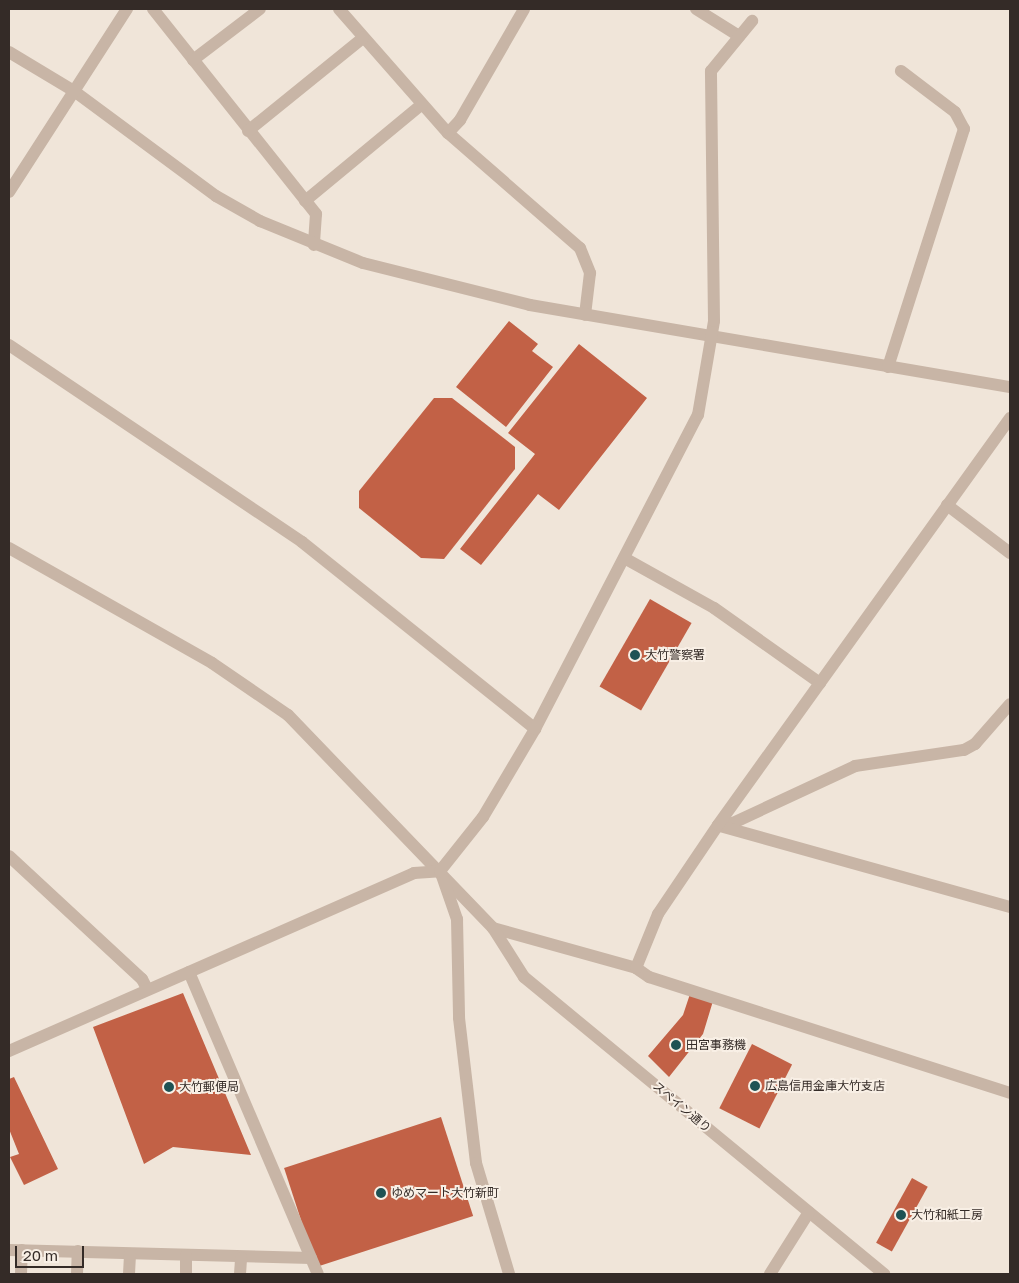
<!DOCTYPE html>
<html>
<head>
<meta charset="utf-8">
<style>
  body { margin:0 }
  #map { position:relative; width:1019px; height:1283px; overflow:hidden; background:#f0e5d9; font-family:"Golos Text","Noto Sans JP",sans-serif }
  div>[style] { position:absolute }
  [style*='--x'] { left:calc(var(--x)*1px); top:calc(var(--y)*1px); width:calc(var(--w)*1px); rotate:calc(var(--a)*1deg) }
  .building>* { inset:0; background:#c26146; transform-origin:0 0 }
  .minor>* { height:12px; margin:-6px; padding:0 6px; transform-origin:6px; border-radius:6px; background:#c8b5a6 }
  .dots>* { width:14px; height:14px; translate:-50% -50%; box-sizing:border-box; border:2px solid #f8efe5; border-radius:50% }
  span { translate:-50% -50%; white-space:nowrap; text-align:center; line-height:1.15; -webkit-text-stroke:4px #f8efe5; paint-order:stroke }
  .poi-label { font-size:12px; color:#342b27 }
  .left { translate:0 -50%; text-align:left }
  .street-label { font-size:12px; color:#342b27 }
  .frame { position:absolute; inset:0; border:10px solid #342b27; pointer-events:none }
  .scale { position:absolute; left:15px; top:1246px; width:69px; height:22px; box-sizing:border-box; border:2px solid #342b27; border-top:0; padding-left:6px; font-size:15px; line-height:18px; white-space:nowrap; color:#342b27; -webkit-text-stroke:4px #f8efe5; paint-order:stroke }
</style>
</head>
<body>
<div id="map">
  <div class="building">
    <i style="clip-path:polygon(509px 321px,538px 344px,532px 351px,553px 367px,506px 427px,456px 387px)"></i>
    <i style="clip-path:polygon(579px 344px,647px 398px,559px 510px,538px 494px,481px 565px,460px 549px,535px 454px,508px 433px)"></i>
    <i style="clip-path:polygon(434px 398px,452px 398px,515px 447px,515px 469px,444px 559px,421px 558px,359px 508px,359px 491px)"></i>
    <i style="left:650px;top:599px;width:48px;height:101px;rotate:30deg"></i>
    <i style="clip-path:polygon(183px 993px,251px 1155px,173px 1147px,144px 1164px,93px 1027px)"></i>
    <i style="clip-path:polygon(690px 994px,713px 1001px,703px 1034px,669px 1077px,648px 1056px,683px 1015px)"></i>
    <i style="left:752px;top:1044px;width:45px;height:72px;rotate:27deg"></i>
    <i style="clip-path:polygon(14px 1077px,58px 1169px,24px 1185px,10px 1157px,19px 1154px,9px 1129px,9px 1079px)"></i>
    <i style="left:441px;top:1117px;width:104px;height:165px;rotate:72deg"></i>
    <i style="left:912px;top:1178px;width:18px;height:74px;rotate:29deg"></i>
  </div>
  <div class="minor">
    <i style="--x:153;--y:9;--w:262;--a:51.5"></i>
    <i style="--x:316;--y:214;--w:31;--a:94"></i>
    <i style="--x:339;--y:9;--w:165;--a:48.7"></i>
    <i style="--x:448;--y:133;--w:175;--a:41.1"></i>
    <i style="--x:580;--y:248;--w:27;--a:68"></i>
    <i style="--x:590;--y:273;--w:42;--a:96.8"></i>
    <i style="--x:696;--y:9;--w:51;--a:32.1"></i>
    <i style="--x:9;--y:52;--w:76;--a:31"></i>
    <i style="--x:74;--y:91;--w:177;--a:36.5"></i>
    <i style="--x:216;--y:196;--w:51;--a:29.6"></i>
    <i style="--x:260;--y:221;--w:111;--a:22.2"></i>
    <i style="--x:363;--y:263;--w:172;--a:14.1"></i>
    <i style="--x:530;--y:305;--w:487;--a:9.7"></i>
    <i style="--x:193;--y:60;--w:84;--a:-37.3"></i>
    <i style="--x:248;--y:131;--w:148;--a:-39"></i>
    <i style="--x:448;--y:133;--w:18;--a:-47"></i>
    <i style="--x:460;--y:120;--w:128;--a:-60"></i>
    <i style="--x:9;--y:192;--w:218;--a:-57.2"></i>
    <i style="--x:305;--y:201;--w:151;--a:-39.6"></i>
    <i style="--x:9;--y:345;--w:353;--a:33.9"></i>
    <i style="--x:302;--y:542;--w:299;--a:38.7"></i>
    <i style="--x:888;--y:367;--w:250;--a:-72.3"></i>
    <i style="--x:964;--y:129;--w:19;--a:-118"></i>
    <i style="--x:955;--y:112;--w:68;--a:-142.8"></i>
    <i style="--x:947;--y:505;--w:79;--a:37.3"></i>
    <i style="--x:9;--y:548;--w:233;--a:29.5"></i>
    <i style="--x:212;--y:663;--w:92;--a:34.4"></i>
    <i style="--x:288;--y:715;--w:296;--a:46.1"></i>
    <i style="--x:493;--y:928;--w:148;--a:15.6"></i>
    <i style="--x:636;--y:968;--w:16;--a:35"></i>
    <i style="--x:649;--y:977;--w:379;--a:17.8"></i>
    <i style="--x:626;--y:559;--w:101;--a:29.1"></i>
    <i style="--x:714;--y:608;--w:130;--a:35.3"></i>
    <i style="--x:718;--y:825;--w:15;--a:-8"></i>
    <i style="--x:733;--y:823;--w:135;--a:-25"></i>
    <i style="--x:855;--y:766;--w:110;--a:-8.4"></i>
    <i style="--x:964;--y:750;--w:13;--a:-29"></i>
    <i style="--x:975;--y:744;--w:53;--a:-48.8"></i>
    <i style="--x:720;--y:826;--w:301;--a:15.6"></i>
    <i style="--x:9;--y:856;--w:181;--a:42.8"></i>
    <i style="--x:142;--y:979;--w:11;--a:63"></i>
    <i style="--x:442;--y:876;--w:46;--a:70.8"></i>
    <i style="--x:457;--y:919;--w:99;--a:88.8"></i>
    <i style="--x:459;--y:1018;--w:146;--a:83.3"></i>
    <i style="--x:476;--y:1163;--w:116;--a:73.4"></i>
    <i style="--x:493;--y:928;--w:58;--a:57.7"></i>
    <i style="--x:524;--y:977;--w:467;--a:39.5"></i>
    <i style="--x:636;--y:968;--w:58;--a:-67.8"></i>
    <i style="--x:658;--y:914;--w:107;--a:-56"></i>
    <i style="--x:718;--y:825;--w:501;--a:-54.34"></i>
    <i style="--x:189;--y:972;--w:328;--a:66.9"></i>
    <i style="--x:9;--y:1051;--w:442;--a:-23.7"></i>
    <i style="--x:414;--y:873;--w:26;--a:-4"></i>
    <i style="--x:440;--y:871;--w:69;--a:-51.5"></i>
    <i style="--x:483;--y:817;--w:102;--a:-59.4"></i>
    <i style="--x:535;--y:729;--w:354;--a:-62.6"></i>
    <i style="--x:698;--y:415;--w:95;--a:-80.3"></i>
    <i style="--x:714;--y:321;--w:250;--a:-90.7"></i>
    <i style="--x:711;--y:71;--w:65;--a:-50.6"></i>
    <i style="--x:9;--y:1250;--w:302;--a:1.5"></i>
    <i style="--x:21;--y:1274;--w:24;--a:-88"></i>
    <i style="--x:77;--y:1274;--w:23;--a:-88"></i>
    <i style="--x:129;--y:1274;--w:20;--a:-87"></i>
    <i style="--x:186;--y:1274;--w:19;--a:-90"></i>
    <i style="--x:240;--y:1274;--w:16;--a:-86"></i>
    <i style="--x:770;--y:1274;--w:73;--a:-57.8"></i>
  </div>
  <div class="dots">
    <i style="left:635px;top:655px;background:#1e5254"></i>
    <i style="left:676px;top:1045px;background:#1e5254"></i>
    <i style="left:755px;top:1086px;background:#1e5254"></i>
    <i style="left:169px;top:1087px;background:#1e5254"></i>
    <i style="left:381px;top:1193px;background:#1e5254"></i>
    <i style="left:901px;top:1215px;background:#1e5254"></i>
  </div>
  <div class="poi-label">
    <span class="left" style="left:645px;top:655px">大竹警察署</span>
    <span class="left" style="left:686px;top:1045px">田宮事務機</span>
    <span class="left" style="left:765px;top:1086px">広島信用金庫大竹支店</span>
    <span class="left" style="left:179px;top:1087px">大竹郵便局</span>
    <span class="left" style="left:391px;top:1193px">ゆめマート大竹新町</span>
    <span class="left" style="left:911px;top:1215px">大竹和紙工房</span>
  </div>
  <div class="street-label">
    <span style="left:682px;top:1107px;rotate:40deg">スペイン通り</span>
  </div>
  <div class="frame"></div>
  <div class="scale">20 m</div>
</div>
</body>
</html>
